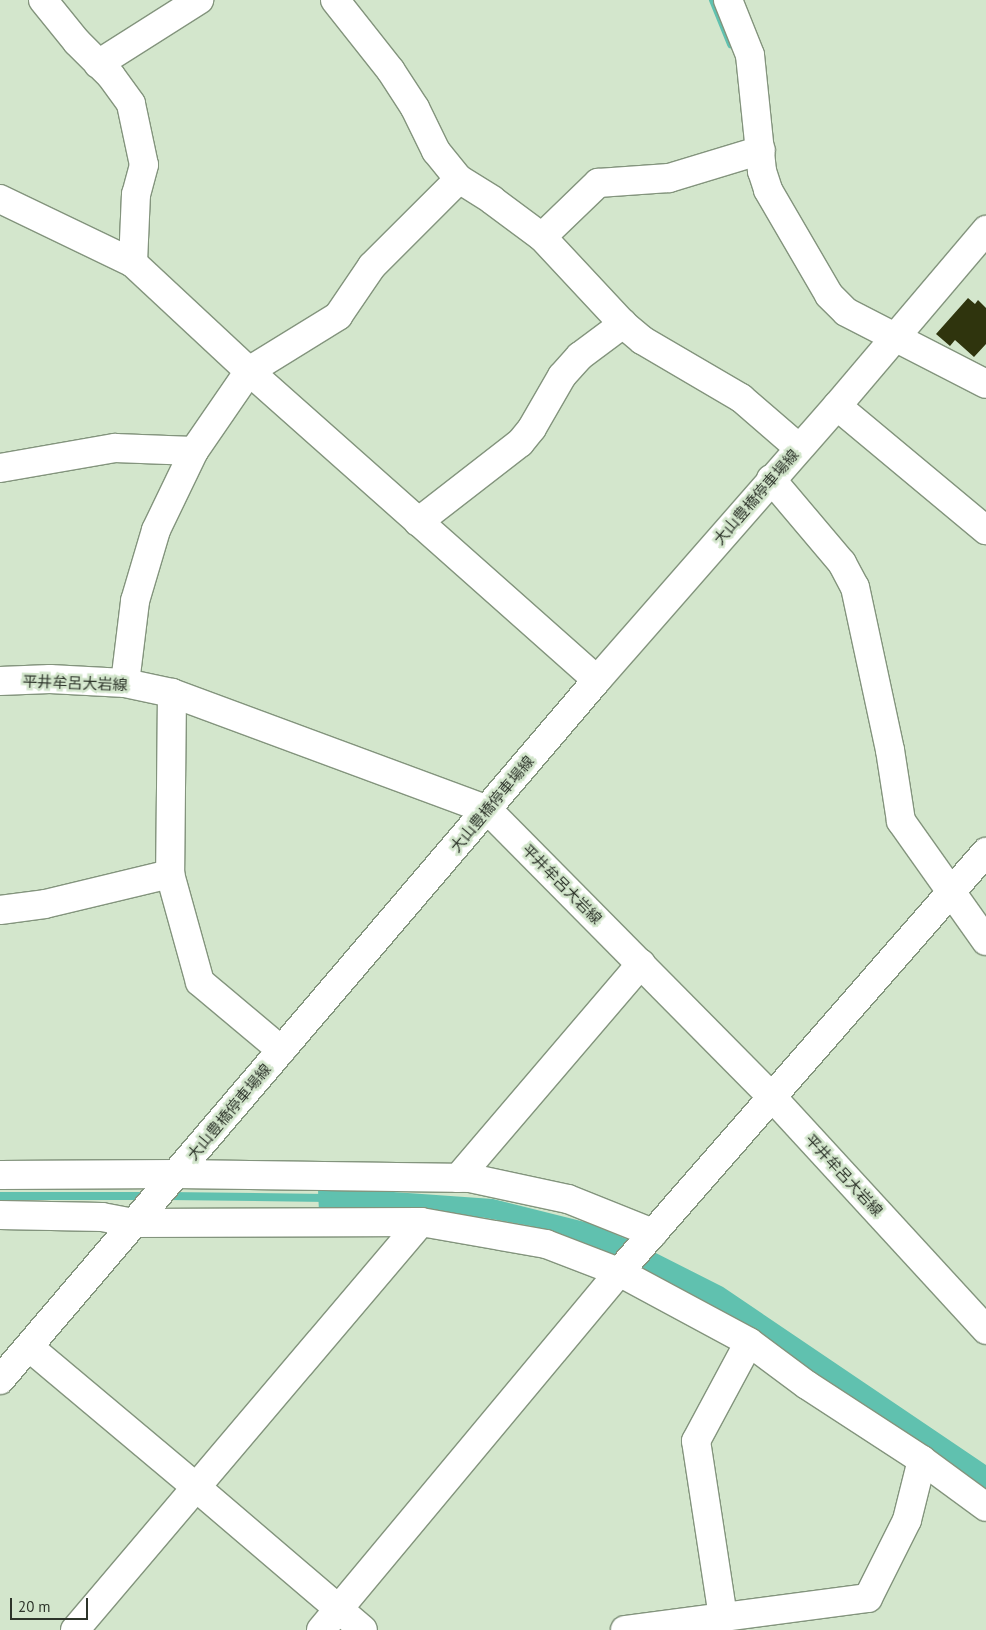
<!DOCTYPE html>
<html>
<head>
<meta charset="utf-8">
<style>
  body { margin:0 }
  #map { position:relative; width:986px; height:1630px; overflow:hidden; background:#d3e6cc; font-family:"PT Sans","Noto Sans JP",sans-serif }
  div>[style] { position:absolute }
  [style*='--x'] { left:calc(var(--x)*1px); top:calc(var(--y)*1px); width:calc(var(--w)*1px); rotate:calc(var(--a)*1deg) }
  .water>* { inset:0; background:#60c1af }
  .stream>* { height:8px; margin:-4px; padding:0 4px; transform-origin:4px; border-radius:4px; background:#60c1af }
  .building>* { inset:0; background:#2f340d }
  .roads { filter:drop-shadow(1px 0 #83947d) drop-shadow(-1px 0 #83947d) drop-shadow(0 1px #83947d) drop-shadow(0 -1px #83947d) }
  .minor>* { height:28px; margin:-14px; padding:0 14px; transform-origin:14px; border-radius:14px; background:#fff }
  .major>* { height:28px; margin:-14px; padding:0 14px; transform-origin:14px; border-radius:14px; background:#fff }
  span { translate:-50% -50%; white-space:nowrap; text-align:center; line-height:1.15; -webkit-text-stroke:5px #d3e6cc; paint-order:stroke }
  .street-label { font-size:15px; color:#2d342a }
  .scale { position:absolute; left:10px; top:1598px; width:78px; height:22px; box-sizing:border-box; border:2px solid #2d342a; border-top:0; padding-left:6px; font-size:15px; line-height:18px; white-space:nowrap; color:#2d342a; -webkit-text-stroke:4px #d3e6cc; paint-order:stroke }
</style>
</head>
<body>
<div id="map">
  <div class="water">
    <i style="clip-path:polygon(318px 1190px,365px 1190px,493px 1199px,589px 1223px,636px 1243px,723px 1287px,986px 1465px,986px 1499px,769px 1340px,707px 1303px,623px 1261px,531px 1226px,480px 1217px,319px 1212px)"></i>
  </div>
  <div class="stream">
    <i style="--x:713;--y:0;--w:48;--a:67.8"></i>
    <i style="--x:0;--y:1196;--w:148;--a:0"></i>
    <i style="--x:167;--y:1196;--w:161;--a:0.7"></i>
  </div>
  <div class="building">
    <i style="clip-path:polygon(968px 298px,975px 304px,978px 300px,986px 308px,986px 344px,974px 357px,955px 340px,950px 346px,936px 334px)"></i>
  </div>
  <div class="roads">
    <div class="minor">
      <i style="--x:43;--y:0;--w:54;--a:51"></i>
      <i style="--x:77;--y:42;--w:48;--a:45"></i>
      <i style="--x:111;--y:76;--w:34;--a:54"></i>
      <i style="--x:131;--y:104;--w:62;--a:78"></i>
      <i style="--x:144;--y:165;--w:30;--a:105"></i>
      <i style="--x:136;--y:194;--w:69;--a:92.5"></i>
      <i style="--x:335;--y:0;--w:90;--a:51.7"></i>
      <i style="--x:391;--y:71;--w:44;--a:57"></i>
      <i style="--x:415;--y:108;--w:48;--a:64"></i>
      <i style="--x:436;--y:151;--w:36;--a:51"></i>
      <i style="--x:459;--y:179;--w:39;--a:32"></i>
      <i style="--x:492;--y:200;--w:62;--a:36.5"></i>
      <i style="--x:542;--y:237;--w:119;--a:47"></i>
      <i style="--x:623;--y:324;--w:25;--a:40"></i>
      <i style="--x:642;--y:340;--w:115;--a:30.4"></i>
      <i style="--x:741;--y:398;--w:77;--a:40.8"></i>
      <i style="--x:728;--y:0;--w:59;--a:68.2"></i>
      <i style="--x:750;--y:55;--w:117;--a:84.1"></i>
      <i style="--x:762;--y:171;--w:20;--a:72"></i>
      <i style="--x:768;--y:190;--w:121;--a:59.8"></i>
      <i style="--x:829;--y:295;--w:24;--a:45"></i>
      <i style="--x:846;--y:312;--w:157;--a:27.2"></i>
      <i style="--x:98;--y:64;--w:120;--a:-32.4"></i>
      <i style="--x:0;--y:199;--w:148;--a:25.7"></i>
      <i style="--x:133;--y:263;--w:158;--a:43"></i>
      <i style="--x:249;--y:371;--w:465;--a:41.6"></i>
      <i style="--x:542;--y:237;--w:78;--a:-44"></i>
      <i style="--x:598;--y:183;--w:71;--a:-4"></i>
      <i style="--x:669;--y:178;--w:96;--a:-16.9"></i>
      <i style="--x:837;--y:406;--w:194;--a:39.8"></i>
      <i style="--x:0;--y:468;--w:117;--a:-9.9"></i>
      <i style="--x:115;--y:448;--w:79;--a:2.2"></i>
      <i style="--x:771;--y:479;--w:110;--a:49.8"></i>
      <i style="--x:842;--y:563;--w:27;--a:62"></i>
      <i style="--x:855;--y:587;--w:167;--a:77.9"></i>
      <i style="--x:890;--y:750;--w:72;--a:81.2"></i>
      <i style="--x:901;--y:821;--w:147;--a:54.7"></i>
      <i style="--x:418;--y:522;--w:129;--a:-37.8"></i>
      <i style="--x:520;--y:443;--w:19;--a:-51"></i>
      <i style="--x:532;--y:428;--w:60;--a:-60"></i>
      <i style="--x:562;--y:376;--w:27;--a:-48"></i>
      <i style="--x:580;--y:356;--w:54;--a:-36.7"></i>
      <i style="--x:125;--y:683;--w:83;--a:-83"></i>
      <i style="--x:135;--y:601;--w:74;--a:-73.5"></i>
      <i style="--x:156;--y:530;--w:88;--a:-64.3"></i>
      <i style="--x:194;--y:451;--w:97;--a:-55.5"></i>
      <i style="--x:249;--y:371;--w:105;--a:-31.7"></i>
      <i style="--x:338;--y:316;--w:60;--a:-55.8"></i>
      <i style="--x:372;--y:266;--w:123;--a:-45"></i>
      <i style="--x:172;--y:693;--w:181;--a:90.6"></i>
      <i style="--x:170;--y:874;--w:112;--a:74.5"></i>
      <i style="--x:200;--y:982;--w:106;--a:40"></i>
      <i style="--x:0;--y:910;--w:45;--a:-7.6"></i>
      <i style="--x:45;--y:904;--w:129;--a:-13.5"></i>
      <i style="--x:0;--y:1175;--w:176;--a:-0.3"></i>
      <i style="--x:176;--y:1174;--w:294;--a:0.8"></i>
      <i style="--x:470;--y:1178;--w:100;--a:12.1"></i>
      <i style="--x:568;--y:1199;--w:92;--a:21.8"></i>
      <i style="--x:458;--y:1178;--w:282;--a:-49.5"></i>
      <i style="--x:0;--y:1215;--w:102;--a:1.1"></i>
      <i style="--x:102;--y:1217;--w:32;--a:11"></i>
      <i style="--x:133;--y:1223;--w:288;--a:-0.2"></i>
      <i style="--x:421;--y:1222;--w:127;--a:10"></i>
      <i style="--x:546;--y:1244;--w:78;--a:21"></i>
      <i style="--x:619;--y:1272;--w:148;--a:28.3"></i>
      <i style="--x:749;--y:1342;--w:72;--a:36.6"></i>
      <i style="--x:807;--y:1385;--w:137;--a:33.1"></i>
      <i style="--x:922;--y:1460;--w:79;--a:36.3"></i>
      <i style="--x:29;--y:1347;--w:219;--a:40"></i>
      <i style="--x:197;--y:1488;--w:218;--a:40.5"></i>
      <i style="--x:723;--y:1617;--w:178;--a:-98.7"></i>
      <i style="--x:696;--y:1441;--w:112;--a:-61.8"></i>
      <i style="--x:75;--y:1630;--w:535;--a:-49.7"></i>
      <i style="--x:321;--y:1630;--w:466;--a:-50.2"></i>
      <i style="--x:619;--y:1272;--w:558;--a:-48.85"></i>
      <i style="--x:625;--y:1630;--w:245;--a:-7.5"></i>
      <i style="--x:868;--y:1598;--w:87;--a:-63.4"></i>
      <i style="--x:907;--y:1520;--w:62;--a:-76"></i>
    </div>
    <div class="major">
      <i style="--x:0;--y:681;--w:50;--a:-2.3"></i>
      <i style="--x:50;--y:679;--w:75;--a:3.1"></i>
      <i style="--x:125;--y:683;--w:48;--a:12"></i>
      <i style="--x:172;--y:693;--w:337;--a:20.3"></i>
      <i style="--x:488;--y:810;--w:405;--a:45.3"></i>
      <i style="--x:773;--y:1098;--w:315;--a:47.4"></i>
      <i style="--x:0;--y:1380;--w:920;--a:-49.54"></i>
      <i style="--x:597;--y:680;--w:364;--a:-48.8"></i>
      <i style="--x:837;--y:406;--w:231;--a:-49.7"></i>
    </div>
  </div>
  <div class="street-label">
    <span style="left:756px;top:497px;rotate:-49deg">大山豊橋停車場線</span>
    <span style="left:75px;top:683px;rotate:2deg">平井牟呂大岩線</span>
    <span style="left:492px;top:804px;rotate:-50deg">大山豊橋停車場線</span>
    <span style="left:562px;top:884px;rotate:45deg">平井牟呂大岩線</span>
    <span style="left:229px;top:1112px;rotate:-50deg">大山豊橋停車場線</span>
    <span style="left:844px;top:1175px;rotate:47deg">平井牟呂大岩線</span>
  </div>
  <div class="scale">20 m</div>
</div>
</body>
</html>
